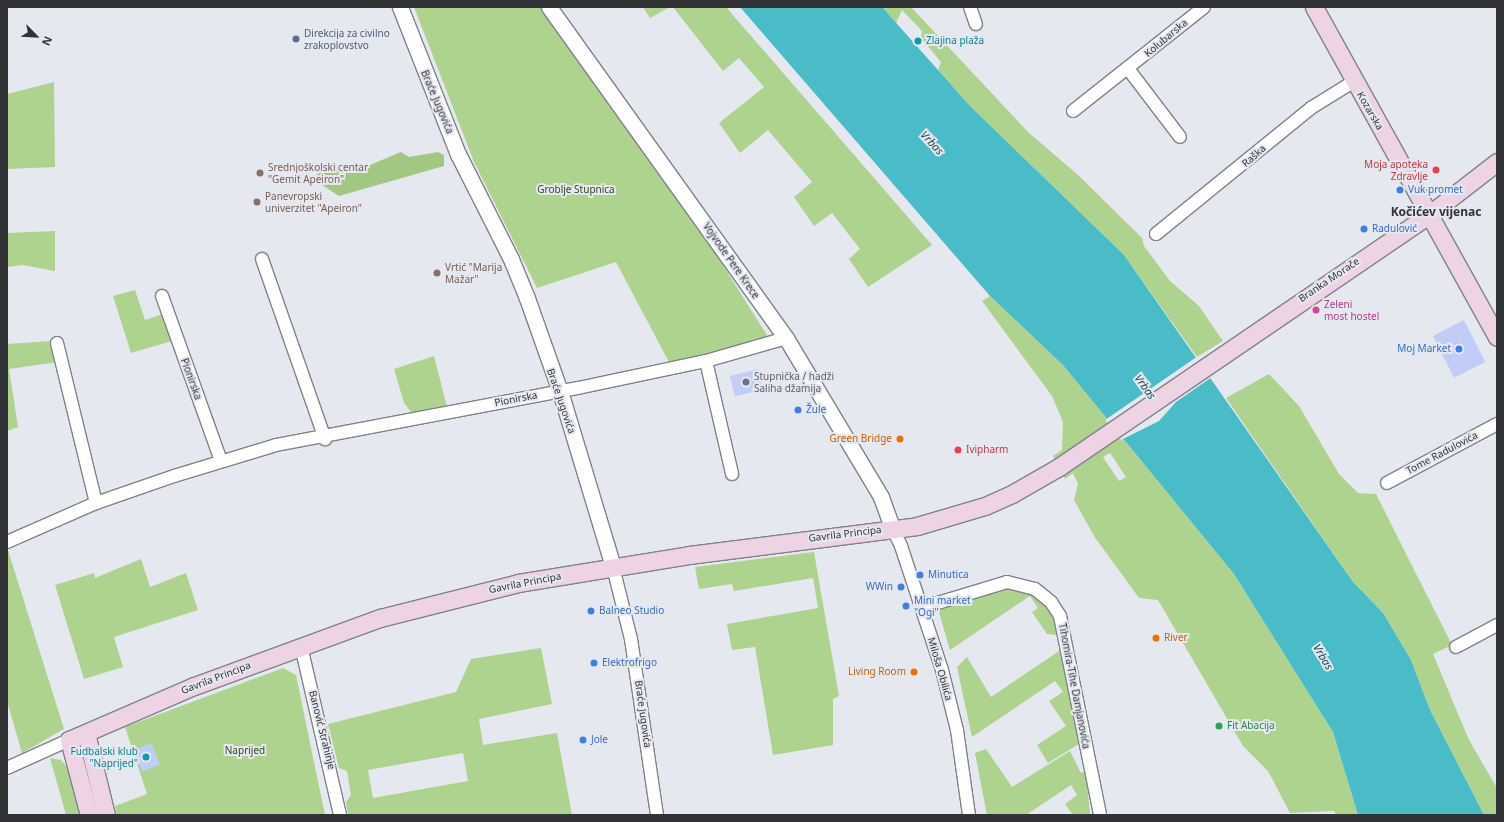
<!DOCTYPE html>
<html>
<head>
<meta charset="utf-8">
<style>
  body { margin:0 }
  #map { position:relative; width:1504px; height:822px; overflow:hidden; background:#e6e8f0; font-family:"Noto Sans",sans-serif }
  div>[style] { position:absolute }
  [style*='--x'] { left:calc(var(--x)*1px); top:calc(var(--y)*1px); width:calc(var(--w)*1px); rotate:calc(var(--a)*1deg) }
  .green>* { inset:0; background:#add38e }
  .forest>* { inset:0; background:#a1c782 }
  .water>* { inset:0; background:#4abcc8 }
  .pier>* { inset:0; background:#e6e8f0 }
  .building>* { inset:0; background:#c1cdf8; transform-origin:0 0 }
  .roads { filter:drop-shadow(1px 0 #808289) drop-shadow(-1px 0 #808289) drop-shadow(0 1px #808289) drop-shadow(0 -1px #808289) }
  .minor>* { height:12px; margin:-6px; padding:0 6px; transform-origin:6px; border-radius:6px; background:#fff }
  .tertiary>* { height:15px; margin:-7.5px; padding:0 7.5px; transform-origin:7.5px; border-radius:7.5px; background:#fff }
  .secondary>* { height:17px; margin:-8.5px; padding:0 8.5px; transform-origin:8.5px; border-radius:8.5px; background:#edd3e3 }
  .dots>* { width:11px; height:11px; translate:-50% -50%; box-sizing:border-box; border:2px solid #e6e8f0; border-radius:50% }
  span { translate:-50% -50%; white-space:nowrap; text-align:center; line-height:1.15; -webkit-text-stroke:4px #e6e8f0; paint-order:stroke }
  .service-label { font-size:10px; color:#4e5e75 }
  .left { translate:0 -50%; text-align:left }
  .street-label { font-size:10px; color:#323336 }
  .culture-label { font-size:10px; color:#0d838f }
  .right { translate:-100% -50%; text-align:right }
  .health-label { font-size:10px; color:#be3a42 }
  .education-label { font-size:10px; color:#785e54 }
  .park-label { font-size:10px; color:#304918 }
  .shop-label { font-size:10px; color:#366cbe }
  .hotel-label { font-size:10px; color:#b23c85 }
  .worship-label { font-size:10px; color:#5b616d }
  .food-label { font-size:10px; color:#c56008 }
  .leisure-label { font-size:10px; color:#27864d }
  .water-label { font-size:11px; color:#194a50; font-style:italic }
  .quarter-label { font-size:12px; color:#323336; font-weight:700 }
  .frame { position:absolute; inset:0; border:8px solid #323336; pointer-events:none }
  .north { position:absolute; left:16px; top:16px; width:40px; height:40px; -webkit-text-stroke:3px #e6e8f0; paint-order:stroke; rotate:114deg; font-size:11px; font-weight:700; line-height:16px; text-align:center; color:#323336 }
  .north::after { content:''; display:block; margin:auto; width:14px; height:18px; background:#323336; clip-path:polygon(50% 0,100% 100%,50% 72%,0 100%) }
</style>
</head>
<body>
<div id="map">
  <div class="green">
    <i style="clip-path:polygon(414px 7px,541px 7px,707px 240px,770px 340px,670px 364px,616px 262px,537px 288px,474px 162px)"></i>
    <i style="clip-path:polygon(643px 7px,670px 7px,650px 18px)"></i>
    <i style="clip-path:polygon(673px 7px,726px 7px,932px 245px,868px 287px,849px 259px,860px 249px,832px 213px,814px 226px,794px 197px,812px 182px,768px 130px,740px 153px,719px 123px,764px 87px,739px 58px,723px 71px)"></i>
    <i style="clip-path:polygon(882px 7px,911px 7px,1028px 132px,1078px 175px,1142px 238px,1144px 246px,1170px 281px,1199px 306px,1223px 341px,1197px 357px,1124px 255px,970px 106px,938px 70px,941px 62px,921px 38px,922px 31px,902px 10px,896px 23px)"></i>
    <i style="clip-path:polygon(54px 82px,55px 167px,7px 169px,7px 94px)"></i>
    <i style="clip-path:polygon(55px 231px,55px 271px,23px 265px,7px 267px,7px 233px)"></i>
    <i style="clip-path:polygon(135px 290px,145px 320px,163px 314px,172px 341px,131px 353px,113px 296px)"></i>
    <i style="clip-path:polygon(evenodd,990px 296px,1063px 365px,1234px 574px,1333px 732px,1358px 815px,1336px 815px,1334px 811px,1290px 813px,1268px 771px,1243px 746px,1158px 600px,1139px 598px,1094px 536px,1074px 500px,1078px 484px,1073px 473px,1065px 479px,1053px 456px,1062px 450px,1063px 422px,1052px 396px,982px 301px,990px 296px,1110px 453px,1126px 477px,1119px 481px,1103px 457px,1110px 453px)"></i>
    <i style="clip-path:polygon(51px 341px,58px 362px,9px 369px,18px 427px,7px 431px,7px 344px)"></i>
    <i style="clip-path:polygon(434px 356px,448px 411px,411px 412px,404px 403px,394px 369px)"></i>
    <i style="clip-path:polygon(1269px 374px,1299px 406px,1339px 474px,1358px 493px,1376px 494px,1452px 645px,1433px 654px,1469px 740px,1497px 788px,1497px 815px,1484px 815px,1430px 710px,1411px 660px,1383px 613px,1353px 582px,1226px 398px)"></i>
    <i style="clip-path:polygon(7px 547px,64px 729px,22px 753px,7px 701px)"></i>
    <i style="clip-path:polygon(814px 552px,839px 696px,833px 699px,833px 745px,773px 755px,755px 647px,732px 650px,727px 624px,818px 608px,813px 578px,734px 591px,732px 584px,699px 589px,695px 567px)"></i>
    <i style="clip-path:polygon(141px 559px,150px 587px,186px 573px,198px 610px,114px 637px,123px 667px,84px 679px,55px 585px,94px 573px,95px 578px)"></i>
    <i style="clip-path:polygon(1011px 588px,1031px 592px,1050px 610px,1057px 628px,1057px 635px,1047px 634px,1032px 612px,1038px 608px,1030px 596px,950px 650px,938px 609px,997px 589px)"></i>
    <i style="clip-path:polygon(evenodd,541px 648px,552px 704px,479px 719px,483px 745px,557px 733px,572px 815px,348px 815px,346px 802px,351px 795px,347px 771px,339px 768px,328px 724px,456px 692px,471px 659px,541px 648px,463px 753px,468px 781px,373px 798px,368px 770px,463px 753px)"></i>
    <i style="clip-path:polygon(1062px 649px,1069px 693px,1082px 742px,1048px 763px,1037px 745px,1066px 726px,1049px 701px,1063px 692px,1055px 681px,972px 737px,957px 667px,967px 657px,991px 697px)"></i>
    <i style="clip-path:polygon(283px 668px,296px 675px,325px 815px,117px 815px,115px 806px,147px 794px,125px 727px)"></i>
    <i style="clip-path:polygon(986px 749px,1012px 787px,1070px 751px,1081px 773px,1086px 771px,1090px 815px,1073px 815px,1065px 804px,1077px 795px,1071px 785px,1026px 815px,987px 815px,975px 753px)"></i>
    <i style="clip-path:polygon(50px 758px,61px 760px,68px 768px,82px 815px,66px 815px)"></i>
  </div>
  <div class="forest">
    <i style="clip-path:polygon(401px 152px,409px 157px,438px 152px,444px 155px,444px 166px,339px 196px,316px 181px,317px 174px,342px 166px,363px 168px)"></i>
  </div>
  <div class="water">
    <i style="clip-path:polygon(740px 7px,882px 7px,970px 106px,1124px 255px,1353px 582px,1383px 613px,1411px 660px,1430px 710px,1484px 815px,1358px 815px,1333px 732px,1234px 574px,1063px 365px,990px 296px)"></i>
  </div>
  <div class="pier">
    <i style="clip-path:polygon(1198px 356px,1212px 377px,1176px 402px,1159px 421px,1121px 440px,1105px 420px)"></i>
  </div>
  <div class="building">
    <i style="left:1464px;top:320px;width:47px;height:35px;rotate:63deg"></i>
    <i style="left:758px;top:369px;width:21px;height:29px;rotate:76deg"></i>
    <i style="left:151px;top:743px;width:23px;height:19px;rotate:67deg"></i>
  </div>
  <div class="roads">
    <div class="minor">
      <i style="--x:970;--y:7;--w:18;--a:71"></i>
      <i style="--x:1129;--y:70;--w:84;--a:52.7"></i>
      <i style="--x:1073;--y:111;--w:167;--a:-38.4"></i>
      <i style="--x:1156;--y:234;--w:200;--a:-39.1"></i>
      <i style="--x:1311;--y:108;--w:49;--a:-31.8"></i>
      <i style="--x:262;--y:259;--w:191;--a:70.7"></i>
      <i style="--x:162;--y:296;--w:175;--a:70.3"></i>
      <i style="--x:57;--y:343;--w:165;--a:76.3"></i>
      <i style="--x:706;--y:361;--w:116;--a:77"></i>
      <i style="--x:1387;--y:483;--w:125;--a:-28.2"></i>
      <i style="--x:892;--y:528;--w:20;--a:63"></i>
      <i style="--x:901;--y:546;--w:131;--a:71.7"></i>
      <i style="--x:942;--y:670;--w:62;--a:76"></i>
      <i style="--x:957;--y:730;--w:86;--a:82"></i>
      <i style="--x:7;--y:542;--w:97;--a:-23.7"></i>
      <i style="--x:96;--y:503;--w:83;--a:-19.1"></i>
      <i style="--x:174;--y:476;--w:107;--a:-16.9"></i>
      <i style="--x:276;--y:445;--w:307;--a:-10.7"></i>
      <i style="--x:578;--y:388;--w:131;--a:-11.9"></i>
      <i style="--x:706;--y:361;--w:83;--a:-16"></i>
      <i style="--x:613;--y:567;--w:74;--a:76"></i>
      <i style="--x:631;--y:639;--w:178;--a:81.6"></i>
      <i style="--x:921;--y:608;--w:90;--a:-16.8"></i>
      <i style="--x:1007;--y:582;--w:29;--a:14"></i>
      <i style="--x:1035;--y:589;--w:21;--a:39"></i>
      <i style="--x:1051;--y:602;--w:17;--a:57"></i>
      <i style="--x:1060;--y:616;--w:203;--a:78.6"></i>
      <i style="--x:301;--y:646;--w:173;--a:77"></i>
      <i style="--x:1456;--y:647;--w:47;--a:-28.2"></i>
      <i style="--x:7;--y:768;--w:68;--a:-24.3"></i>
    </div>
    <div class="tertiary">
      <i style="--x:400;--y:7;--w:158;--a:68.5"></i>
      <i style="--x:458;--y:154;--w:118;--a:63.2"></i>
      <i style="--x:511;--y:259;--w:42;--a:67.7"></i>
      <i style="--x:527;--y:298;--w:99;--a:70.5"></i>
      <i style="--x:560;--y:391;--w:184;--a:73.2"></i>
      <i style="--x:549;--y:7;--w:407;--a:54.4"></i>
      <i style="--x:786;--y:338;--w:185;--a:59.1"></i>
      <i style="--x:881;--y:497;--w:33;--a:70"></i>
    </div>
    <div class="secondary">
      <i style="--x:1314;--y:7;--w:377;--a:61"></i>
      <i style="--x:86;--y:733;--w:84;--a:76.3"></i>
      <i style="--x:89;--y:815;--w:78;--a:-104.9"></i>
      <i style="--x:69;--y:740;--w:136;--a:-23.4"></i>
      <i style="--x:194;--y:686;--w:198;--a:-20.1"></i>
      <i style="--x:380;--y:618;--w:142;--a:-14.2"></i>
      <i style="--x:518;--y:583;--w:173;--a:-9.3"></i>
      <i style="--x:689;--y:555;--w:230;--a:-7.2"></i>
      <i style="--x:917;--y:526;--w:71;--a:-16.4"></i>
      <i style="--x:985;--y:506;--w:30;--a:-24"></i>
      <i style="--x:1012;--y:494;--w:54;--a:-29.9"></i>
      <i style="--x:1059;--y:467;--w:450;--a:-34.3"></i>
      <i style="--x:1431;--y:213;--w:83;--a:-37.7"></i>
    </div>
  </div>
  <div class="dots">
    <i style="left:296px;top:39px;background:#5c6f8a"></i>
    <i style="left:918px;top:41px;background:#0f9aa8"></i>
    <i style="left:1436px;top:170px;background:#e0444e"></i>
    <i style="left:260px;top:173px;background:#8d6e63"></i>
    <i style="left:1400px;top:190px;background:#3f7fe0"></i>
    <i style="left:257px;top:202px;background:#8d6e63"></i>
    <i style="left:1364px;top:229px;background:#3f7fe0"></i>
    <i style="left:437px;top:273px;background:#8d6e63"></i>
    <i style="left:1316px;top:310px;background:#d1479c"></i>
    <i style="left:1459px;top:349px;background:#3f7fe0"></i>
    <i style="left:746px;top:382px;background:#6b7280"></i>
    <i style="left:798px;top:410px;background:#3f7fe0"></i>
    <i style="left:900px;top:439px;background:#e8710a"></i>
    <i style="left:958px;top:450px;background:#e0444e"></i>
    <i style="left:920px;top:575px;background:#3f7fe0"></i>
    <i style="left:901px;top:587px;background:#3f7fe0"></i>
    <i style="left:906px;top:606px;background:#3f7fe0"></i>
    <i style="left:591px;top:611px;background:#3f7fe0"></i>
    <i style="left:1156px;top:638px;background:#e8710a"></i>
    <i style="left:594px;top:663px;background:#3f7fe0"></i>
    <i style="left:914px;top:672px;background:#e8710a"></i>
    <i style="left:1219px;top:726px;background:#2e9e5b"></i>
    <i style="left:583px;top:740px;background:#3f7fe0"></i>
    <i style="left:146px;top:757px;background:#0f9aa8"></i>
  </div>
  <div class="service-label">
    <span class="left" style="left:304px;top:39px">Direkcija za civilno<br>zrakoplovstvo</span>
  </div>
  <div class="street-label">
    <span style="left:1166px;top:38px;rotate:-40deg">Kolubarska</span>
    <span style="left:437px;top:102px;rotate:67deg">Braće Jugovića</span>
    <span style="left:1370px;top:111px;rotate:60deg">Kozarska</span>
    <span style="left:1254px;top:156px;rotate:-41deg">Raška</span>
    <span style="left:731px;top:261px;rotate:55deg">Vojvode Pere Krece</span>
    <span style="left:1329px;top:280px;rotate:-34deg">Branka Morače</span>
    <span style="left:191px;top:379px;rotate:70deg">Pionirska</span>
    <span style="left:516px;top:399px;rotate:-11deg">Pionirska</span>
    <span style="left:561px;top:401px;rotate:71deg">Braće Jugovića</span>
    <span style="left:1442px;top:453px;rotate:-28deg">Tome Radulovića</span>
    <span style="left:845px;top:534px;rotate:-7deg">Gavrila Principa</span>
    <span style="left:525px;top:583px;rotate:-11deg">Gavrila Principa</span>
    <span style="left:940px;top:669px;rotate:74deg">Miloša Obilića</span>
    <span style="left:216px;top:678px;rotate:-21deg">Gavrila Principa</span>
    <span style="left:1074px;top:686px;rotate:79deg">Tihomira-Tihe Damjanovića</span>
    <span style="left:643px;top:714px;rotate:82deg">Braće Jugovića</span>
    <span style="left:322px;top:730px;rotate:76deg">Banović Strahinje</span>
  </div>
  <div class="culture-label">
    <span class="left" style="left:926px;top:41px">Zlajina plaža</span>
    <span class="right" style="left:138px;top:757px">Fudbalski klub<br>"Naprijed"</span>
  </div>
  <div class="health-label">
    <span class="right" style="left:1428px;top:170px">Moja apoteka<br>Zdravlje</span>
    <span class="left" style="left:966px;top:450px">Ivipharm</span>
  </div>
  <div class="education-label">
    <span class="left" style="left:268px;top:173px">Srednjoškolski centar<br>"Gemit Apeiron"</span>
    <span class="left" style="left:265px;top:202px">Panevropski<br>univerzitet "Apeiron"</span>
    <span class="left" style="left:445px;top:273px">Vrtić "Marija<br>Mažar"</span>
  </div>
  <div class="park-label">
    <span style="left:576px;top:190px">Groblje Stupnica</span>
    <span style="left:245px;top:751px">Naprijed</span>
  </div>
  <div class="shop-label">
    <span class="left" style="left:1408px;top:190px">Vuk promet</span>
    <span class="left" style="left:1372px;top:229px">Radulović</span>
    <span class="right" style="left:1451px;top:349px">Moj Market</span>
    <span class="left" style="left:806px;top:410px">Žule</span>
    <span class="left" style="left:928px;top:575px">Minutica</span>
    <span class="right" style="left:893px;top:587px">WWin</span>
    <span class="left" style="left:914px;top:606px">Mini market<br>"Ogi"</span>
    <span class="left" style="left:599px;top:611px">Balneo Studio</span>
    <span class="left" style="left:602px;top:663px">Elektrofrigo</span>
    <span class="left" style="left:591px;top:740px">Jole</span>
  </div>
  <div class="hotel-label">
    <span class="left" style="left:1324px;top:310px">Zeleni<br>most hostel</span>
  </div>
  <div class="worship-label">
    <span class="left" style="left:754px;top:382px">Stupnička / hadži<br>Saliha džamija</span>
  </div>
  <div class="food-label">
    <span class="right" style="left:892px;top:439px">Green Bridge</span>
    <span class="left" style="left:1164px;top:638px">River</span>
    <span class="right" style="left:906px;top:672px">Living Room</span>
  </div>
  <div class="leisure-label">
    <span class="left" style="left:1227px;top:726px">Fit Abacija</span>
  </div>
  <div class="water-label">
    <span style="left:932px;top:143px;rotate:47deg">Vrbas</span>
    <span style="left:1145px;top:387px;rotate:54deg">Vrbas</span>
    <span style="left:1323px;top:657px;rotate:59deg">Vrbas</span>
  </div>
  <div class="quarter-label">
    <span style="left:1436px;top:212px">Kočićev vijenac</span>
  </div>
  <div class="frame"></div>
  <div class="north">N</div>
</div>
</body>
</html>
